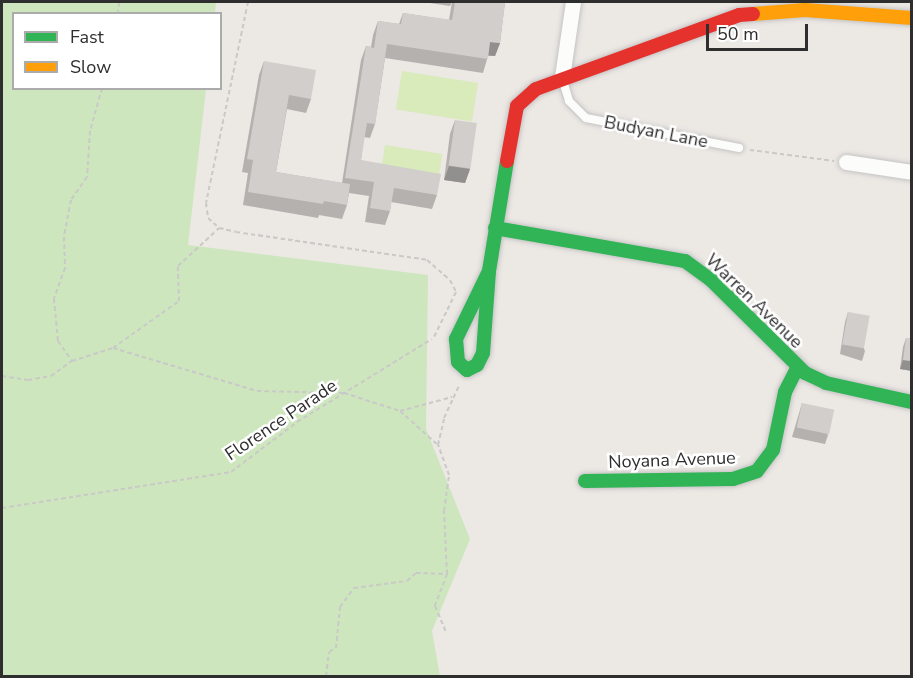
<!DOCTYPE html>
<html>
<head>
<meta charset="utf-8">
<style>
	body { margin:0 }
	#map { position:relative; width:913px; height:678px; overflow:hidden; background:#ece8e4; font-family:"Nunito Sans",sans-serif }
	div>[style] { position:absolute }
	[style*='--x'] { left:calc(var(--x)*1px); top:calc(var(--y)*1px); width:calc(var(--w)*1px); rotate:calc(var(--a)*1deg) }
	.green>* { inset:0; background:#cee6be }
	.pitch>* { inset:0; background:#d9eabb; transform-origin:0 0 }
	.path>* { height:2px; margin-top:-1px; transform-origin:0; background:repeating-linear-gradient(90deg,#c9c9c8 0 4.5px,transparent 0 7.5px) }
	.roads { filter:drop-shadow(0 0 2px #c5c4c5) drop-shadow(0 0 2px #c5c4c5) }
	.lane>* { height:8px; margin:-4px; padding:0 4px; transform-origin:4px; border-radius:4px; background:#fcfcfb }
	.street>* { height:15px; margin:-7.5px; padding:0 7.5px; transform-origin:7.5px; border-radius:7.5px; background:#fcfcfb }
	.fast>* { height:14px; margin:-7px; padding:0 7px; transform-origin:7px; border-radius:7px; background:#30b455 }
	.slow>* { height:14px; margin:-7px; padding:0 7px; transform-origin:7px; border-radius:7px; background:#ff9f0a }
	.jam>* { height:14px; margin:-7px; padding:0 7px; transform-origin:7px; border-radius:7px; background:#e5322d }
	.wall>* { inset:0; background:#b4b1af }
	.shaded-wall>* { inset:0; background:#92908e }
	.building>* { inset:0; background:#d1cecb; transform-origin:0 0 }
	span { translate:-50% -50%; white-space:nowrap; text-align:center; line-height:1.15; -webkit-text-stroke:5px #fff; paint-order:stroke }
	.street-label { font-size:18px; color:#2e2e2e }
	.frame { position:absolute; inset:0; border:3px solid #2e2e2e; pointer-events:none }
	.legend { position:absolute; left:12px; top:12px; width:210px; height:78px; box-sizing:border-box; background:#fff; border:2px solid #ababab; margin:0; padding:8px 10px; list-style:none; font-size:18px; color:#2e2e2e }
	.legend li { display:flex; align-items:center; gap:12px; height:30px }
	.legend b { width:30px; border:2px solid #ababab }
	.scale { position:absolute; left:706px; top:24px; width:102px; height:27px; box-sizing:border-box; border:3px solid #2e2e2e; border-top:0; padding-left:8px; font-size:18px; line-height:21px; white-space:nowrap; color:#2e2e2e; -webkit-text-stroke:4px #fff; paint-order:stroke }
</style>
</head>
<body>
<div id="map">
	<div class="green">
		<div style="clip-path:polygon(2px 2px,216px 2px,215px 13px,14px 14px,14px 88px,206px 89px,188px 245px,428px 275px,426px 429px,470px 539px,432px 631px,440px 676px,2px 676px)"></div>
	</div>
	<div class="pitch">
		<div style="left:402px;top:71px;width:77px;height:39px;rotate:9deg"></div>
		<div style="left:385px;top:145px;width:58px;height:28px;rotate:9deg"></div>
	</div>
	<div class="path">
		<div style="--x:248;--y:2;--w:205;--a:101.8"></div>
		<div style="--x:206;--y:203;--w:15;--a:82"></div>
		<div style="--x:208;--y:218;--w:15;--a:42"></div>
		<div style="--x:219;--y:228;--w:17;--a:13"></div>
		<div style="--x:236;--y:232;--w:193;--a:8.3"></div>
		<div style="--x:427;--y:260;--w:30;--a:41"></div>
		<div style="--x:450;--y:280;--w:13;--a:63"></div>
		<div style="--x:456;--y:292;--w:52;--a:116.1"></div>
		<div style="--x:118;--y:14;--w:12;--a:-85"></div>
		<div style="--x:102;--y:88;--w:45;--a:105.6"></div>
		<div style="--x:90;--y:131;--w:46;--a:93.7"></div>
		<div style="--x:87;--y:177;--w:28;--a:125"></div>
		<div style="--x:71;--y:200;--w:38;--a:101"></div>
		<div style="--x:64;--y:237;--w:31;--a:88"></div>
		<div style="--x:65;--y:268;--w:33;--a:110"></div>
		<div style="--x:54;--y:299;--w:42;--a:84.6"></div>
		<div style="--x:58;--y:341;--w:24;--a:55"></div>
		<div style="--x:72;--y:361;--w:43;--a:-17.6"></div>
		<div style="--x:113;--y:348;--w:150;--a:16.6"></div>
		<div style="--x:257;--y:391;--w:87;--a:1.3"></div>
		<div style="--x:344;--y:393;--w:59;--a:17.8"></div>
		<div style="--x:400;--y:411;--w:52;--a:41.9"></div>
		<div style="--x:750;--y:150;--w:85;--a:7.5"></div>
		<div style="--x:113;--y:348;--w:81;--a:-35.5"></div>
		<div style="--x:179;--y:301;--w:35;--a:-92"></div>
		<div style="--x:178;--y:266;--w:56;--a:-42.8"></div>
		<div style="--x:2;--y:376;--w:26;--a:9"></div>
		<div style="--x:28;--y:380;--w:23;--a:-10"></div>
		<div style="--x:51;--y:376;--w:26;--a:-36"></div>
		<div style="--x:400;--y:411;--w:54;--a:-15.1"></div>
		<div style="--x:2;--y:508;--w:232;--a:-8.9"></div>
		<div style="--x:231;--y:472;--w:83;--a:-37.1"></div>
		<div style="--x:297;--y:422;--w:158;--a:-31.6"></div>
		<div style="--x:447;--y:574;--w:34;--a:111"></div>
		<div style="--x:435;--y:606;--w:30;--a:67"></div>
		<div style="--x:21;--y:676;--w:27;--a:0"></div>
		<div style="--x:326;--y:676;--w:24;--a:-83"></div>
		<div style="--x:329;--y:652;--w:8;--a:-30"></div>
		<div style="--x:336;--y:648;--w:41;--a:-84.4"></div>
		<div style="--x:340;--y:607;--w:24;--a:-54"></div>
		<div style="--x:354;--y:588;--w:53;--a:-7.5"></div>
		<div style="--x:407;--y:581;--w:12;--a:-42"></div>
		<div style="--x:416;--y:573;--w:31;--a:2"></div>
		<div style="--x:447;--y:574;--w:63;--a:-92.7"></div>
		<div style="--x:444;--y:511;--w:36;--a:-82"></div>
		<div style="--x:449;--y:475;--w:32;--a:-110"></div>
		<div style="--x:438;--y:445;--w:28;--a:-77"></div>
		<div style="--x:444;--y:418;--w:35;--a:-65"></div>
	</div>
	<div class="roads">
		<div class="lane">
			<div style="--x:563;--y:81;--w:21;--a:73"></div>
			<div style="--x:569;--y:101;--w:24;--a:45"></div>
			<div style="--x:586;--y:118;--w:156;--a:11.1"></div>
		</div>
		<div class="street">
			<div style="--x:562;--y:77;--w:76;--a:-81.7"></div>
			<div style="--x:846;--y:162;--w:67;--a:8.6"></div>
		</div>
		<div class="fast">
			<div style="--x:495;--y:228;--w:193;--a:9.9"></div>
			<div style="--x:685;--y:261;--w:32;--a:36"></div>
			<div style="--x:711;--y:280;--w:132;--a:44.7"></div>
			<div style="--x:805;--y:373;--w:23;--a:25"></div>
			<div style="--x:826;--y:383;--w:88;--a:12.5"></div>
			<div style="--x:489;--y:271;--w:76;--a:115.9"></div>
			<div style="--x:456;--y:339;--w:23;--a:85"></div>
			<div style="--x:458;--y:362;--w:12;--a:42"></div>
			<div style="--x:467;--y:370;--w:11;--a:-27"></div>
			<div style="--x:477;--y:365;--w:13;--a:-63"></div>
			<div style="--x:483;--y:353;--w:82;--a:-85.8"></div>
			<div style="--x:489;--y:271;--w:111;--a:-80.7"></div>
			<div style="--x:585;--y:481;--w:148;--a:-0.8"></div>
			<div style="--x:733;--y:479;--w:25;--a:-18"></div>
			<div style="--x:757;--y:471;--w:26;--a:-53"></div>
			<div style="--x:773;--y:450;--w:59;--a:-78.3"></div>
			<div style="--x:785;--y:392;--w:27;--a:-63"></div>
		</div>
		<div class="slow">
			<div style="--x:753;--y:14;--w:52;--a:-4.4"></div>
			<div style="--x:805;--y:10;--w:107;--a:4.3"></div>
		</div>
		<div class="jam">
			<div style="--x:507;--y:161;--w:56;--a:-79.7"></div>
			<div style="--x:517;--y:106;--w:25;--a:-42"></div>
			<div style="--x:536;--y:89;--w:216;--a:-20"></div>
			<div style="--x:739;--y:15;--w:14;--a:-4"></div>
		</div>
	</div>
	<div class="wall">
		<div style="clip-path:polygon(423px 2px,452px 2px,450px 6px)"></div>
		<div style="clip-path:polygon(452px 2px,505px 2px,500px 43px,495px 56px,488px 56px,483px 73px,385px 58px,375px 124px,370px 138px,364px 137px,361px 160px,437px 195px,432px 209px,391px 202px,390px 211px,385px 225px,365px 222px,369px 196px,349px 193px,347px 205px,342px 219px,319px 215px,318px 218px,243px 205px,248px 173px,242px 172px,259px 75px,264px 61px,311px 99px,306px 113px,287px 109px,276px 172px,342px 183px,361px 60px,366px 46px,371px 47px,373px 35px,378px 21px,399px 24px,403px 13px,449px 20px)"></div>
		<div style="clip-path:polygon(455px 120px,470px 169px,465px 183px,444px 180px,450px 134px)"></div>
		<div style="clip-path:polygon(848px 312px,865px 351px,862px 361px,840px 354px,845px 322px)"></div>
		<div style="clip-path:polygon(906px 338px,912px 338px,912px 371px,900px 369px,903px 347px)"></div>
		<div style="clip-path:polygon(802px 403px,828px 435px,825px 444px,792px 437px)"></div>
	</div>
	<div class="shaded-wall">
		<div style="clip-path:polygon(490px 42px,500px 43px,495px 56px,485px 55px)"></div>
		<div style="clip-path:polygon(449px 166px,470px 169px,465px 183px,444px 180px)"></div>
		<div style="clip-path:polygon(903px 360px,912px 361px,912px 371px,900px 369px)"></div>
	</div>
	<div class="building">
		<div style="clip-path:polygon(455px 2px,505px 2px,500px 43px,490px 42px,488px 59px,387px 44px,375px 124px,367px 123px,361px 160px,441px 174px,437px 195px,394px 188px,390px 211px,370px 208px,374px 182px,345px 178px,366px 46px,374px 48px,378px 21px,401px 24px,403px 13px,452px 20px)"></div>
		<div style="clip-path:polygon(264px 61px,316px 70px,311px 99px,289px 95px,276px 172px,350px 184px,347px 205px,324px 201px,323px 204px,248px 192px,253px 160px,247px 159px)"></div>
		<div style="left:455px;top:120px;width:22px;height:46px;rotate:8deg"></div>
		<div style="left:848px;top:312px;width:22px;height:33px;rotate:10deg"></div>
		<div style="clip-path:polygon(906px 338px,912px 338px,912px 361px,903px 360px)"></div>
		<div style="left:802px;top:403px;width:33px;height:25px;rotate:12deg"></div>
	</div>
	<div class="street-label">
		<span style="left:656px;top:132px;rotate:11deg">Budyan Lane</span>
		<span style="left:754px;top:301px;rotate:44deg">Warren Avenue</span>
		<span style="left:281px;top:420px;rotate:-34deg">Florence Parade</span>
		<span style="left:672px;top:460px;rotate:-2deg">Noyana Avenue</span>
	</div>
	<div class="frame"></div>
	<ul class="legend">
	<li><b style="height:8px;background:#30b455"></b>Fast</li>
	<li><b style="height:8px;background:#ff9f0a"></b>Slow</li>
	</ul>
	<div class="scale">50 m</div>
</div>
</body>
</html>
